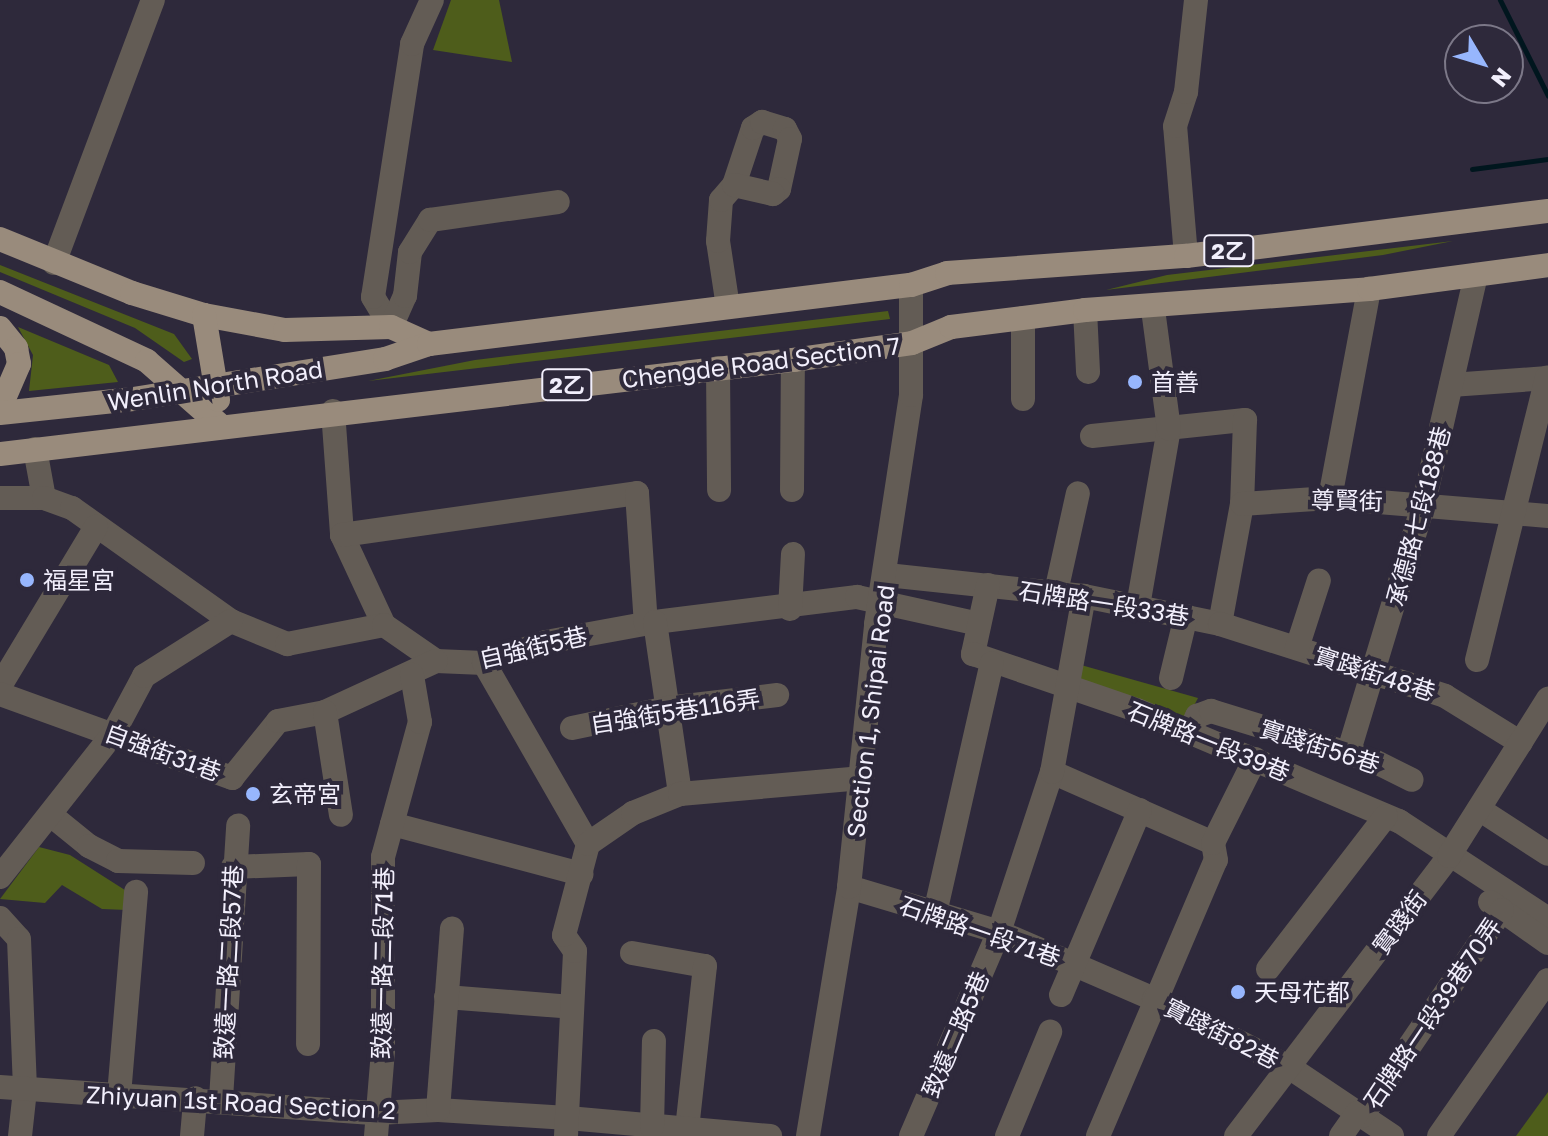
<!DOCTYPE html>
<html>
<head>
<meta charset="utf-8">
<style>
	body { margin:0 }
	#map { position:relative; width:1548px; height:1136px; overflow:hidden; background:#2e293b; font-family:"Golos Text","Noto Sans TC",sans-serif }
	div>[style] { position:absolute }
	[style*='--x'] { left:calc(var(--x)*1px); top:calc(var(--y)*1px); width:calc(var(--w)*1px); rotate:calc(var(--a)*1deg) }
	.green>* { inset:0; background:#4e5d1b }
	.stream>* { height:5px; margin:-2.5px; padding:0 2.5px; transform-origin:2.5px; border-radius:2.5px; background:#00161e }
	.minor>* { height:24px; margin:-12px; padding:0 12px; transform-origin:12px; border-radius:12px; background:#635c55 }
	.major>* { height:24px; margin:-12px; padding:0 12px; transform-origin:12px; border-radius:12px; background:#998b7c }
	.dots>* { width:22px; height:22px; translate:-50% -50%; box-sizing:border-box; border:4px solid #2e293b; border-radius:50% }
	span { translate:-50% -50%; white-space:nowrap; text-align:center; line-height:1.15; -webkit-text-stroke:8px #2e293b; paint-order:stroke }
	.shield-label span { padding:2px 6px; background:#2e293b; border:2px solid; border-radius:6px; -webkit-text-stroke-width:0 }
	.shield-label { font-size:22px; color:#f2effc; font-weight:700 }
	.street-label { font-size:24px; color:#f2effc }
	.poi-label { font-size:24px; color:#f2effc }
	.left { translate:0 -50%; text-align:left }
	.north { position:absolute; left:1444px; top:24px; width:80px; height:80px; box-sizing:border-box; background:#2e293b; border:2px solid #7c7888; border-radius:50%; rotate:128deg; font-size:22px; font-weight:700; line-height:32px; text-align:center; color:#f2effc }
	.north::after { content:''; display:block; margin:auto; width:28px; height:36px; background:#97b6fd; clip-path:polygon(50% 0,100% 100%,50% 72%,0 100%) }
</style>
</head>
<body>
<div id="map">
	<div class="green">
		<div style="clip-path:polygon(451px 0,499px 0,512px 62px,433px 50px)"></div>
		<div style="clip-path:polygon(1453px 241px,1383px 255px,1106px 290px,1167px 275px)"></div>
		<div style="clip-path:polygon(0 265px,174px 334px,192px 359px,184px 362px,135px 328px,0 272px)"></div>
		<div style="clip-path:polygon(888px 311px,890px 319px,368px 381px,475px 360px)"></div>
		<div style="clip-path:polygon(18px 327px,109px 365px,118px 382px,29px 391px,33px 355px)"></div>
		<div style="clip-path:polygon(1081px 665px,1198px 698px,1185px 723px,1078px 682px)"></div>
		<div style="clip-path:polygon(39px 847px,70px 855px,128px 892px,127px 910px,102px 909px,62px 885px,45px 903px,0 899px)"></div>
		<div style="clip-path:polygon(1548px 1092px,1548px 1136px,1516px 1136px)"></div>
	</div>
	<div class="stream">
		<div style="--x:1500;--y:0;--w:107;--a:63.4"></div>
		<div style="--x:1472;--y:169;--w:77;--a:-7.5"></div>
	</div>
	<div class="minor">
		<div style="--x:1186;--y:256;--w:130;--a:-94.8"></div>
		<div style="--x:1175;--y:126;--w:36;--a:-72"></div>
		<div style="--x:1186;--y:92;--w:93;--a:-83.8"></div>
		<div style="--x:54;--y:263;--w:281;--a:-69.4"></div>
		<div style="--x:728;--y:307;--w:67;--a:-98.6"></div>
		<div style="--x:718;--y:241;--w:41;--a:-85.8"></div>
		<div style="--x:721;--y:200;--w:20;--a:-49"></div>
		<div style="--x:734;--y:185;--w:60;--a:-71.6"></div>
		<div style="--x:753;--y:128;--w:11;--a:-34"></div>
		<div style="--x:762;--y:122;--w:24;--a:17"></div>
		<div style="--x:785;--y:129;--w:11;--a:63"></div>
		<div style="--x:790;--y:139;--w:51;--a:102.4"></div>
		<div style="--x:779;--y:189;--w:8;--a:140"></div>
		<div style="--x:773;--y:194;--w:40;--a:-167"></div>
		<div style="--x:1085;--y:310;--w:62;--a:87.2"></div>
		<div style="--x:1023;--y:318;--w:81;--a:90"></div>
		<div style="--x:391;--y:327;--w:35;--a:-121"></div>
		<div style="--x:373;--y:297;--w:256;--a:-81.2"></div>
		<div style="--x:412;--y:44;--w:48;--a:-65.6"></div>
		<div style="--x:391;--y:327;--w:34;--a:-66"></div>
		<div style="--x:405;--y:296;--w:44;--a:-83.5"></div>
		<div style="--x:410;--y:252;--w:38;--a:-58"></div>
		<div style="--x:430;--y:220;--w:129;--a:-8"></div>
		<div style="--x:718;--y:368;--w:122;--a:89.5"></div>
		<div style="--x:1451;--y:385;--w:97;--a:-4.1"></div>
		<div style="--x:333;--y:411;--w:124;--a:85.8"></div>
		<div style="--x:342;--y:535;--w:99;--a:65"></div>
		<div style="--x:1092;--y:436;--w:154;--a:-6"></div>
		<div style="--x:1245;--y:420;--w:84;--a:92"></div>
		<div style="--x:1242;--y:504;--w:122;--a:100.4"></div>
		<div style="--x:35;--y:449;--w:50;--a:79.6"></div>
		<div style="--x:792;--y:490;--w:130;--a:-89.6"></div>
		<div style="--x:0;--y:498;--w:44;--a:0"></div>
		<div style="--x:44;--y:498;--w:30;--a:20"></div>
		<div style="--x:72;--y:508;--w:195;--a:35.4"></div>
		<div style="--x:231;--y:621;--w:61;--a:22.3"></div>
		<div style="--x:287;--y:644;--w:99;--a:-11.1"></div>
		<div style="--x:384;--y:625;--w:63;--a:34.7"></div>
		<div style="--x:436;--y:661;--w:48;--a:2.4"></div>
		<div style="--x:484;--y:663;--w:65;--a:-18.7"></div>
		<div style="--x:546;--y:642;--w:111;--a:-10.4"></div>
		<div style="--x:655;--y:622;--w:204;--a:-7.1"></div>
		<div style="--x:857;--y:597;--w:125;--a:12.5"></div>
		<div style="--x:1330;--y:498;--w:213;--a:-79.4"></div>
		<div style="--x:1242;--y:504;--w:88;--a:-3.9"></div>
		<div style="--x:1330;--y:498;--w:219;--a:4.7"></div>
		<div style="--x:342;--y:535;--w:298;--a:-8.1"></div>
		<div style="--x:637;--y:493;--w:131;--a:86.1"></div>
		<div style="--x:887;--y:575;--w:198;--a:6.1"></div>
		<div style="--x:1084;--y:596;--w:139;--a:11.6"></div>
		<div style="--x:1220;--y:624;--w:236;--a:17.7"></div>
		<div style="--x:1445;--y:696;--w:89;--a:31.7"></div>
		<div style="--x:988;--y:585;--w:71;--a:102.3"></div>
		<div style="--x:973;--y:654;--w:173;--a:18.9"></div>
		<div style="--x:1137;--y:710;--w:285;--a:23"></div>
		<div style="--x:1399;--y:821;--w:178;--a:33.3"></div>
		<div style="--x:1056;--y:592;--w:101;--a:-77.5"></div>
		<div style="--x:1138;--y:606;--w:180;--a:-80.1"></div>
		<div style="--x:1169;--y:429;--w:121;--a:-97.6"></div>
		<div style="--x:790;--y:609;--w:55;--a:-86.9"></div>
		<div style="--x:655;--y:622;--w:174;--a:81.7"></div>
		<div style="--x:1297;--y:648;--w:71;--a:-72.1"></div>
		<div style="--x:1477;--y:660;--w:291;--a:-76.1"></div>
		<div style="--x:484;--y:663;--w:209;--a:60.1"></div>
		<div style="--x:1171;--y:678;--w:64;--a:-76.4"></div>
		<div style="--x:0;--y:686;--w:186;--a:-58.9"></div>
		<div style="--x:0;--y:694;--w:247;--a:19.9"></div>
		<div style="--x:232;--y:778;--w:73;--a:-51.1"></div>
		<div style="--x:278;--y:721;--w:48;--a:-10.8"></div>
		<div style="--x:325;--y:712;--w:122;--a:-24.7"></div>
		<div style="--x:325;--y:712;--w:104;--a:81.2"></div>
		<div style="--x:572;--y:728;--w:98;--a:-11.8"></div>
		<div style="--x:668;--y:708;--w:110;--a:-6.8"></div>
		<div style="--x:1190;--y:731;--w:17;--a:-65"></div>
		<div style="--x:1197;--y:716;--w:15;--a:-20"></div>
		<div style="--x:1211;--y:711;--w:170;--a:17.1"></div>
		<div style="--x:1374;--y:761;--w:42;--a:26.6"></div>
		<div style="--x:1348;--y:754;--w:263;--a:-73.2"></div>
		<div style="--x:1424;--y:502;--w:233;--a:-77.1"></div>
		<div style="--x:1052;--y:772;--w:176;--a:23.8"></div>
		<div style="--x:1479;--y:809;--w:82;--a:33.1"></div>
		<div style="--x:52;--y:816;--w:48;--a:39"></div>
		<div style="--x:89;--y:846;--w:33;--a:27"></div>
		<div style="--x:118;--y:861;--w:75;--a:1.5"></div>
		<div style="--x:392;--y:824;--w:196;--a:14.8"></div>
		<div style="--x:233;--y:867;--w:76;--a:-2.3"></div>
		<div style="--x:309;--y:864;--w:180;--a:90.3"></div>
		<div style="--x:0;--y:877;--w:182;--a:-51.7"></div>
		<div style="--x:113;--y:734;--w:66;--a:-61.9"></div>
		<div style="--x:144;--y:676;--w:103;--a:-32.3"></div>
		<div style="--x:849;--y:887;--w:157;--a:16.7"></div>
		<div style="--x:999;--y:932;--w:169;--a:23.4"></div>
		<div style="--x:1154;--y:999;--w:151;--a:26.7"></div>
		<div style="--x:1289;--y:1067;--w:124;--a:33.8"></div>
		<div style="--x:1490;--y:902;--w:71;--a:35.3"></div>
		<div style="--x:935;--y:913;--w:256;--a:-77.2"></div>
		<div style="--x:0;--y:918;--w:28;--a:48"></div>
		<div style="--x:19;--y:939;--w:151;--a:87.7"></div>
		<div style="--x:25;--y:1090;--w:46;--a:96.2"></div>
		<div style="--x:632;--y:953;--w:74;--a:10.1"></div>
		<div style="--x:705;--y:966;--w:165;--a:96.3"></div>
		<div style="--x:1268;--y:969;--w:193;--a:-52.4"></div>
		<div style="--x:1061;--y:995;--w:201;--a:-66.9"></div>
		<div style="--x:446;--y:997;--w:126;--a:4.5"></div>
		<div style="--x:0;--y:1087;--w:377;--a:4"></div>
		<div style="--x:376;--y:1113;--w:62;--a:-2.8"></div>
		<div style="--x:438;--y:1110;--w:130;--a:3.5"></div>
		<div style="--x:568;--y:1118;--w:203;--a:5.1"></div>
		<div style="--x:119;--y:1095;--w:204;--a:-85.2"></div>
		<div style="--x:221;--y:1099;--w:274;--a:-86.4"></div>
		<div style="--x:438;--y:1110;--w:182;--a:-85.6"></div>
		<div style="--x:1362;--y:1116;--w:249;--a:-55.8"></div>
		<div style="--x:652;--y:1127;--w:86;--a:-88.7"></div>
		<div style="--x:192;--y:1136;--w:38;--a:-85"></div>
		<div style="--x:376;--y:1136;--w:86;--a:-85.3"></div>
		<div style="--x:383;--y:1050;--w:193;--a:-90"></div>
		<div style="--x:383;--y:857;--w:140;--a:-74.7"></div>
		<div style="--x:420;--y:722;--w:48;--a:-99.7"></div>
		<div style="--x:566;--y:1136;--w:185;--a:-87.2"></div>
		<div style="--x:575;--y:951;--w:19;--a:-125"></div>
		<div style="--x:564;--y:935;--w:94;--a:-75.2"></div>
		<div style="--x:588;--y:844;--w:55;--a:-34.6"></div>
		<div style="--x:633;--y:813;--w:51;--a:-22"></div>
		<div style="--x:680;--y:794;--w:183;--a:-5"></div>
		<div style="--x:808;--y:1136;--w:252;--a:-80.6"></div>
		<div style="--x:849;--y:887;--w:264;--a:-84.1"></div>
		<div style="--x:876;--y:624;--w:232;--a:-81.3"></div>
		<div style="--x:911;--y:395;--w:110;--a:-90"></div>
		<div style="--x:911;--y:1136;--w:222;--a:-66.7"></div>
		<div style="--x:999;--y:932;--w:169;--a:-71.7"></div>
		<div style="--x:1052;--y:772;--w:179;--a:-79.7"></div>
		<div style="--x:1007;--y:1136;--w:113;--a:-67.5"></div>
		<div style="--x:1098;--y:1136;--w:300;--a:-66.9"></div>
		<div style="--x:1216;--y:860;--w:17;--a:-100"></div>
		<div style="--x:1213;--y:843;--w:94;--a:-63.4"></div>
		<div style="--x:1236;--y:1136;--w:352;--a:-52.7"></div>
		<div style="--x:1449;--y:856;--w:186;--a:-57.8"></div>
		<div style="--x:1341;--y:1136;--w:28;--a:-55"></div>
		<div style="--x:1439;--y:1136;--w:190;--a:-55.1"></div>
	</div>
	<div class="major">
		<div style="--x:0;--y:239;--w:143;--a:22.2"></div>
		<div style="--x:132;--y:293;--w:75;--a:17"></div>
		<div style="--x:204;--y:315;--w:82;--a:10.5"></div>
		<div style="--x:285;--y:330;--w:106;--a:-1.6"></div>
		<div style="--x:391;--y:327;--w:42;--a:24.1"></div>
		<div style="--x:0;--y:292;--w:162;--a:25.1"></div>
		<div style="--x:147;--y:361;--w:98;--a:41.3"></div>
		<div style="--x:204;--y:315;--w:86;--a:80.6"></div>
		<div style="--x:0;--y:328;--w:26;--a:51"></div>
		<div style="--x:16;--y:348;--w:16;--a:79"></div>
		<div style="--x:19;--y:364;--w:48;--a:113.4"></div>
		<div style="--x:0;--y:413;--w:134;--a:-6"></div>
		<div style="--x:133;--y:399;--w:255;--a:-9"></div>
		<div style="--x:385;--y:359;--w:46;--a:-18.8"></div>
		<div style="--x:429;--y:344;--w:486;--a:-7"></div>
		<div style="--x:911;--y:285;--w:38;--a:-18"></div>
		<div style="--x:947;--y:273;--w:240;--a:-4.1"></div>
		<div style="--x:1186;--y:256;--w:365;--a:-7.1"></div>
		<div style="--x:0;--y:454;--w:799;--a:-6.76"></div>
		<div style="--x:793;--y:360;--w:120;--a:-8.1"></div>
		<div style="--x:912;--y:343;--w:42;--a:-22.3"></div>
		<div style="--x:951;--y:327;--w:135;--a:-7.2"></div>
		<div style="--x:1085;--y:310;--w:285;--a:-4.2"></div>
		<div style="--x:1369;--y:289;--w:181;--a:-7.6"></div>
	</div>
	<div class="dots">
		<div style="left:1135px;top:382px;background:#97b6fd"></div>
		<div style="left:27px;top:580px;background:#97b6fd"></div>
		<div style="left:253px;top:794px;background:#97b6fd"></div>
		<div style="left:1238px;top:992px;background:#97b6fd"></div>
	</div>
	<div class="shield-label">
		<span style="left:1229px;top:251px">2乙</span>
		<span style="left:567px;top:385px">2乙</span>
	</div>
	<div class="street-label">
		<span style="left:761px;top:362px;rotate:-7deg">Chengde Road Section 7</span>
		<span style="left:215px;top:385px;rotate:-9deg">Wenlin North Road</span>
		<span style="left:1347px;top:500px;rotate:1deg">尊賢街</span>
		<span style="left:1418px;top:516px;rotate:-75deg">承德路七段188巷</span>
		<span style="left:1104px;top:603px;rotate:9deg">石牌路一段33巷</span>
		<span style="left:533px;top:647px;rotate:-13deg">自強街5巷</span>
		<span style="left:1375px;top:673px;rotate:18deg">實踐街48巷</span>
		<span style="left:675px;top:711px;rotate:-9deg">自強街5巷116弄</span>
		<span style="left:870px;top:711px;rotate:-83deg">Section 1, Shipai Road</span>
		<span style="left:1209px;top:741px;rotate:22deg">石牌路一段39巷</span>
		<span style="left:1320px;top:746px;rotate:18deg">實踐街56巷</span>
		<span style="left:163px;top:752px;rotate:20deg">自強街31巷</span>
		<span style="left:1399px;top:922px;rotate:-53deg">實踐街</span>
		<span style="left:980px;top:931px;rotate:19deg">石牌路一段71巷</span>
		<span style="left:228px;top:962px;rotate:-87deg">致遠一路二段57巷</span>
		<span style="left:382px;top:963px;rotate:-89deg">致遠一路二段71巷</span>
		<span style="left:1432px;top:1013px;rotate:-56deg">石牌路一段39巷70弄</span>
		<span style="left:1222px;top:1033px;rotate:27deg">實踐街82巷</span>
		<span style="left:955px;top:1034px;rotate:-67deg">致遠二路5巷</span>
		<span style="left:241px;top:1102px;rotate:3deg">Zhiyuan 1st Road Section 2</span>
	</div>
	<div class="poi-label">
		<span class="left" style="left:1151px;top:382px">首善</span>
		<span class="left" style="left:43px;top:580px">福星宮</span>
		<span class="left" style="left:269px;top:794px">玄帝宮</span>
		<span class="left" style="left:1254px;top:992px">天母花都</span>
	</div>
	<div class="north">N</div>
</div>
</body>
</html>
